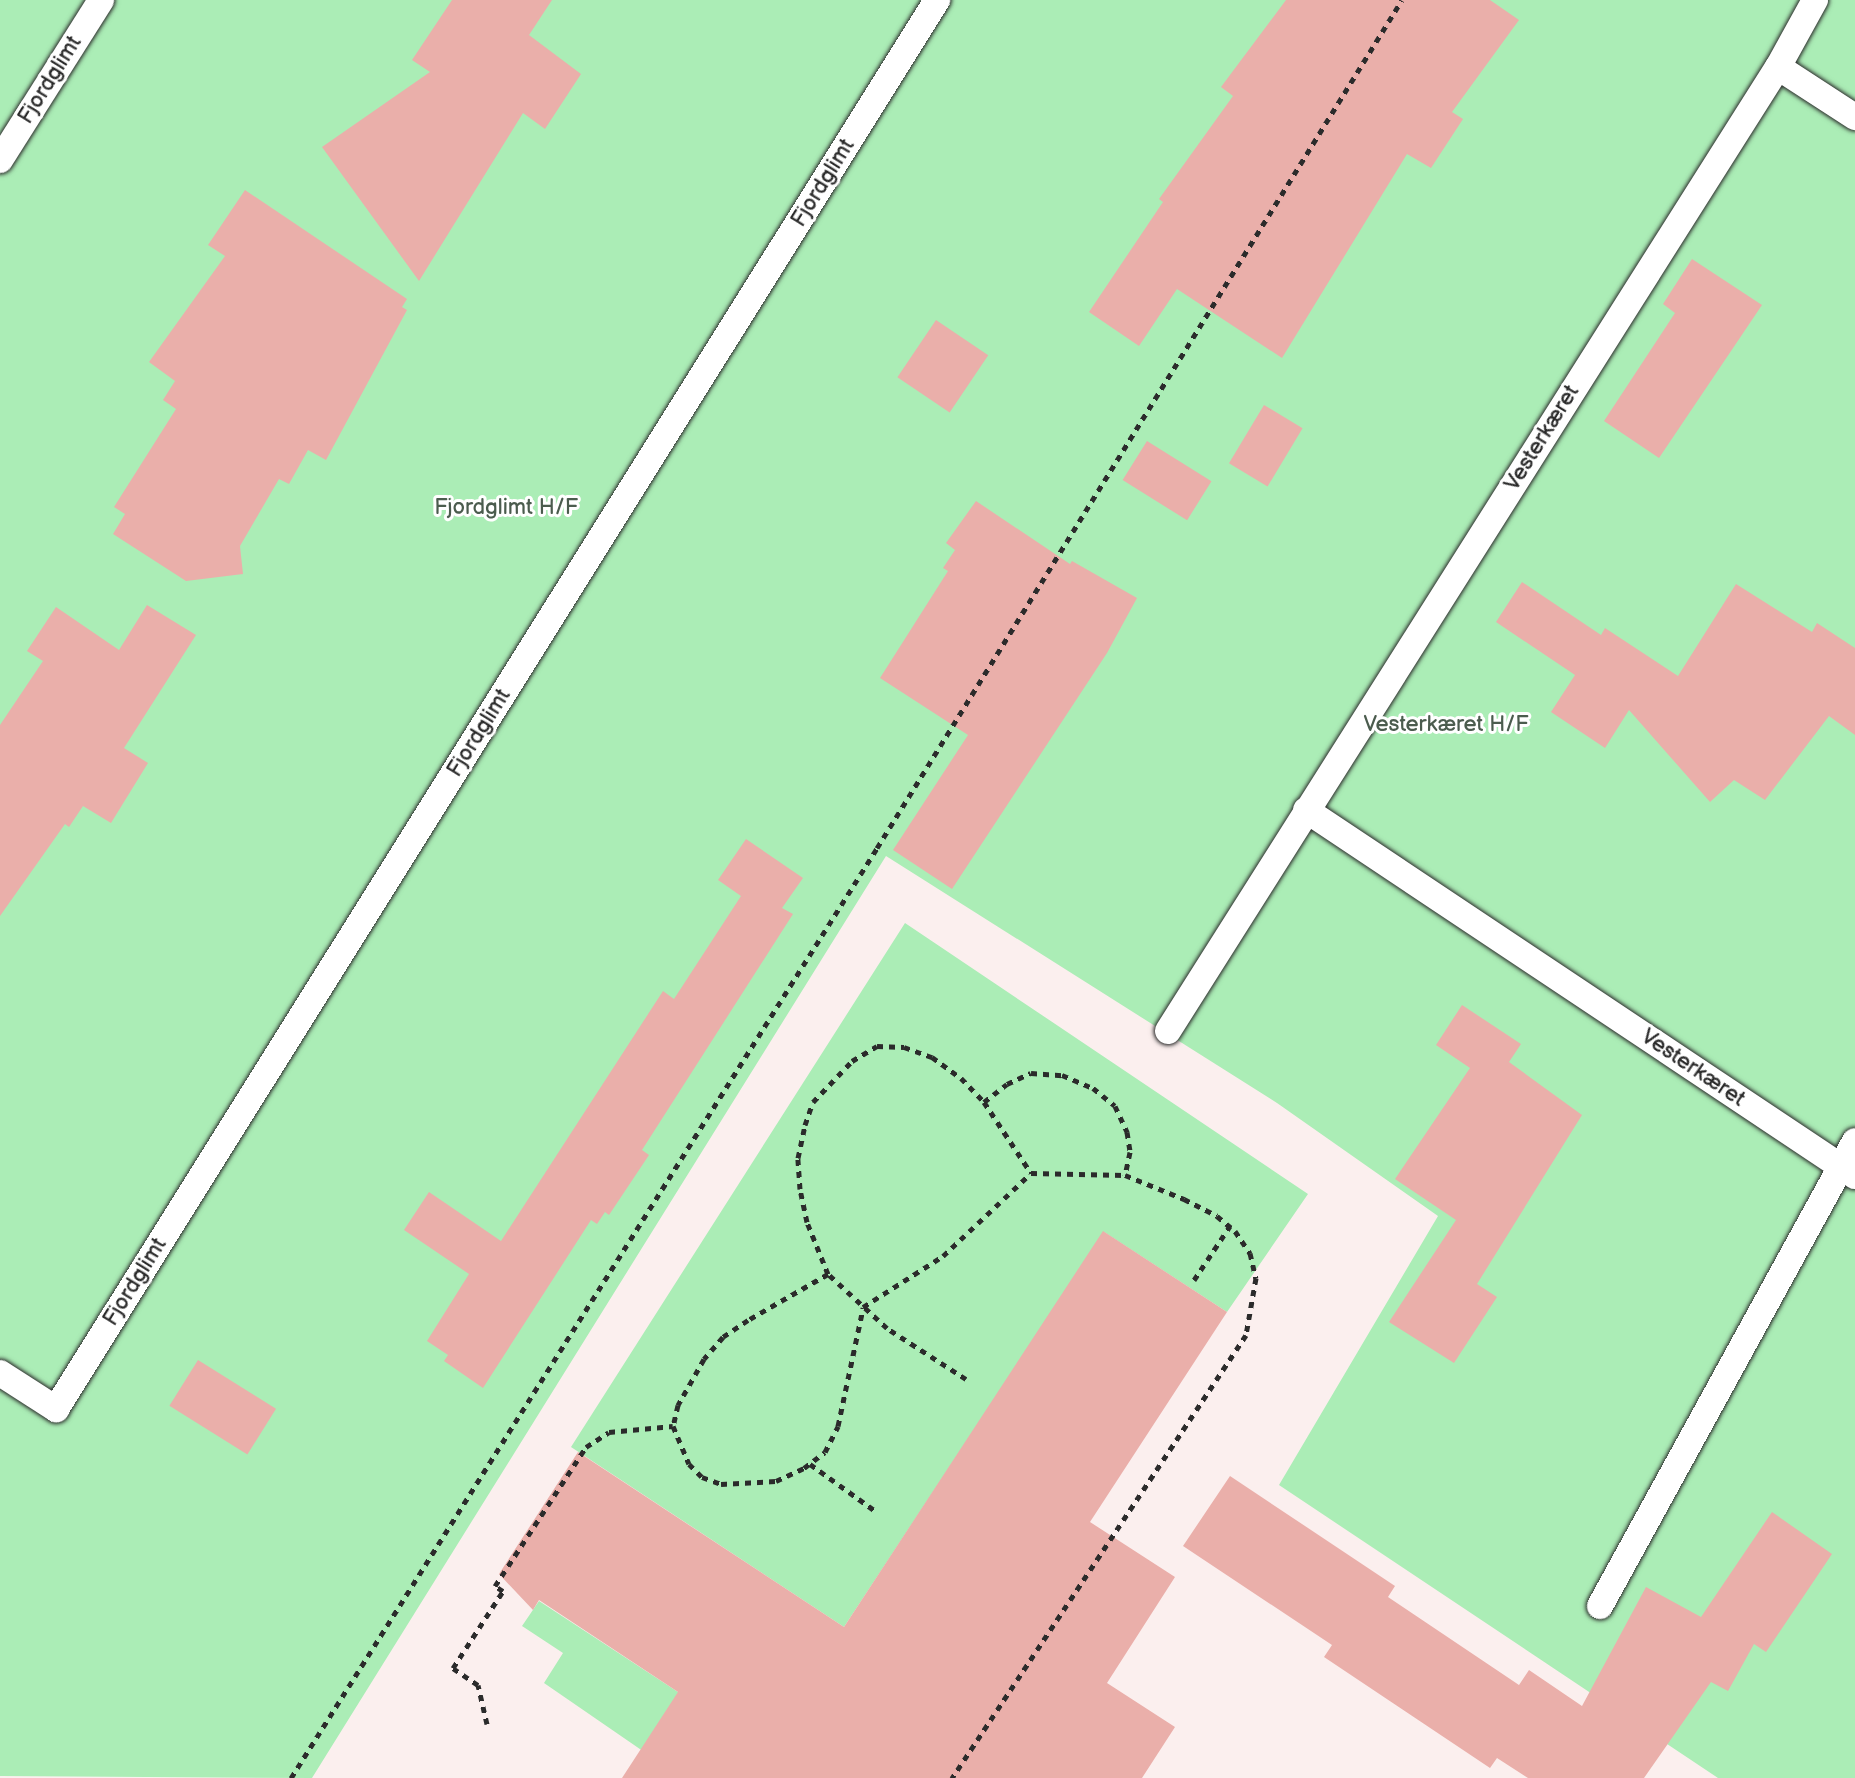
<!DOCTYPE html>
<html>
<head>
<meta charset="utf-8">
<style>
	body { margin:0 }
	#map { position:relative; width:1855px; height:1778px; overflow:hidden; background:#fbefee; font-family:"Balsamiq Sans",sans-serif }
	div>[style] { position:absolute }
	[style*='--x'] { left:calc(var(--x)*1px); top:calc(var(--y)*1px); width:calc(var(--w)*1px); rotate:calc(var(--a)*1deg) }
	.green>* { inset:0; background:#abedb6 }
	.building>* { inset:0; background:#eaafaa; transform-origin:0 0 }
	.path>* { height:5px; margin-top:-2.5px; transform-origin:0; background:repeating-linear-gradient(90deg,#2b2b2b 0 6px,transparent 0 12px) }
	.roads { filter:drop-shadow(0 0 2px #2b2b2b) drop-shadow(0 0 2px #2b2b2b) }
	.lane>* { height:26px; margin:-13px; padding:0 13px; transform-origin:13px; border-radius:13px; background:#fff }
	span { translate:-50% -50%; white-space:nowrap; text-align:center; line-height:1.15; -webkit-text-stroke:6px #fff; paint-order:stroke }
	.street-label { font-size:22px; color:#2b2b2b }
	.park-label { font-size:22px; color:#4b5c4e }
</style>
</head>
<body>
<div id="map">
	<div class="green">
		<div style="clip-path:polygon(0 0,1855px 0,1855px 1778px,1718px 1778px,1279px 1485px,1438px 1216px,1277px 1103px,886px 856px,312px 1778px,0 1776px)"></div>
		<div style="clip-path:polygon(905px 923px,1308px 1194px,1227px 1312px,1104px 1232px,844px 1627px,571px 1447px)"></div>
		<div style="clip-path:polygon(539px 1601px,759px 1745px,682px 1778px,544px 1683px,563px 1653px,522px 1626px)"></div>
	</div>
	<div class="building">
		<div style="clip-path:polygon(452px 0,552px 0,529px 35px,581px 74px,545px 129px,523px 113px,419px 281px,322px 147px,430px 72px,412px 60px)"></div>
		<div style="clip-path:polygon(1286px 0,1490px 0,1519px 20px,1452px 112px,1463px 119px,1431px 168px,1407px 154px,1282px 358px,1177px 289px,1139px 346px,1089px 312px,1163px 202px,1159px 199px,1233px 96px,1221px 87px)"></div>
		<div style="clip-path:polygon(245px 190px,407px 299px,402px 307px,407px 310px,326px 460px,308px 450px,289px 484px,279px 479px,240px 546px,243px 574px,186px 581px,113px 534px,125px 514px,114px 507px,176px 409px,163px 400px,175px 381px,149px 362px,225px 256px,208px 245px)"></div>
		<div style="clip-path:polygon(1692px 259px,1762px 305px,1659px 458px,1604px 421px,1675px 313px,1663px 304px)"></div>
		<div style="left:936px;top:320px;width:63px;height:69px;rotate:34deg"></div>
		<div style="left:1264px;top:405px;width:45px;height:68px;rotate:31deg"></div>
		<div style="left:1147px;top:441px;width:76px;height:46px;rotate:32deg"></div>
		<div style="clip-path:polygon(976px 501px,1070px 564px,1072px 561px,1137px 598px,1107px 653px,952px 889px,893px 850px,968px 735px,880px 678px,948px 571px,943px 568px,955px 550px,946px 543px)"></div>
		<div style="clip-path:polygon(1522px 582px,1601px 635px,1605px 628px,1678px 676px,1736px 584px,1812px 632px,1817px 623px,1855px 648px,1855px 735px,1829px 716px,1765px 800px,1734px 780px,1710px 802px,1629px 710px,1605px 748px,1551px 712px,1575px 675px,1496px 622px)"></div>
		<div style="clip-path:polygon(147px 605px,196px 635px,124px 748px,148px 763px,111px 823px,83px 806px,69px 827px,65px 824px,0 916px,0 725px,43px 661px,27px 651px,56px 607px,119px 650px)"></div>
		<div style="clip-path:polygon(746px 839px,803px 878px,782px 908px,793px 914px,642px 1150px,649px 1155px,609px 1215px,605px 1212px,597px 1224px,591px 1220px,483px 1388px,444px 1361px,448px 1355px,427px 1341px,469px 1274px,404px 1230px,429px 1192px,501px 1241px,663px 991px,674px 999px,741px 896px,718px 880px)"></div>
		<div style="clip-path:polygon(1462px 1005px,1521px 1044px,1509px 1062px,1582px 1115px,1477px 1284px,1497px 1297px,1454px 1363px,1389px 1322px,1456px 1220px,1395px 1179px,1470px 1068px,1436px 1045px)"></div>
		<div style="clip-path:polygon(1103px 1231px,1227px 1312px,1090px 1522px,1175px 1577px,1107px 1683px,1175px 1727px,1142px 1778px,622px 1778px,678px 1692px,539px 1600px,533px 1610px,499px 1574px,578px 1452px,844px 1627px)"></div>
		<div style="left:198px;top:1360px;width:92px;height:54px;rotate:32deg"></div>
		<div style="clip-path:polygon(1230px 1476px,1395px 1586px,1388px 1597px,1519px 1685px,1529px 1670px,1582px 1706px,1646px 1587px,1701px 1617px,1772px 1512px,1832px 1554px,1766px 1652px,1754px 1644px,1728px 1691px,1711px 1682px,1644px 1778px,1528px 1778px,1497px 1758px,1490px 1768px,1324px 1657px,1332px 1645px,1183px 1546px)"></div>
	</div>
	<div class="path">
		<div style="--x:984;--y:1102;--w:29;--a:-38"></div>
		<div style="--x:1007;--y:1084;--w:26;--a:-25"></div>
		<div style="--x:1031;--y:1073;--w:31;--a:4"></div>
		<div style="--x:1062;--y:1075;--w:34;--a:23"></div>
		<div style="--x:1093;--y:1088;--w:28;--a:39"></div>
		<div style="--x:1115;--y:1106;--w:29;--a:65"></div>
		<div style="--x:1127;--y:1132;--w:20;--a:81"></div>
		<div style="--x:1130;--y:1152;--w:24;--a:102"></div>
		<div style="--x:828;--y:1274;--w:92;--a:150.1"></div>
		<div style="--x:748;--y:1320;--w:30;--a:146"></div>
		<div style="--x:723;--y:1337;--w:29;--a:131"></div>
		<div style="--x:704;--y:1359;--w:53;--a:119.5"></div>
		<div style="--x:678;--y:1405;--w:22;--a:103"></div>
		<div style="--x:673;--y:1426;--w:41;--a:67.2"></div>
		<div style="--x:689;--y:1464;--w:18;--a:45"></div>
		<div style="--x:702;--y:1477;--w:20;--a:20"></div>
		<div style="--x:721;--y:1484;--w:55;--a:-3.1"></div>
		<div style="--x:776;--y:1481;--w:31;--a:-25"></div>
		<div style="--x:804;--y:1468;--w:26;--a:-37"></div>
		<div style="--x:825;--y:1452;--w:29;--a:-63"></div>
		<div style="--x:838;--y:1426;--w:121;--a:-78"></div>
		<div style="--x:1194;--y:1280;--w:65;--a:-56.3"></div>
		<div style="--x:863;--y:1307;--w:95;--a:-32.5"></div>
		<div style="--x:943;--y:1256;--w:121;--a:-43.3"></div>
		<div style="--x:1031;--y:1173;--w:94;--a:1.2"></div>
		<div style="--x:1125;--y:1175;--w:64;--a:22.1"></div>
		<div style="--x:1184;--y:1199;--w:37;--a:27"></div>
		<div style="--x:1217;--y:1216;--w:23;--a:40"></div>
		<div style="--x:1235;--y:1231;--w:27;--a:56"></div>
		<div style="--x:1250;--y:1253;--w:26;--a:77"></div>
		<div style="--x:1256;--y:1278;--w:58;--a:100"></div>
		<div style="--x:1246;--y:1335;--w:532;--a:123.57"></div>
		<div style="--x:966;--y:1379;--w:94;--a:-147.2"></div>
		<div style="--x:887;--y:1328;--w:80;--a:-137.5"></div>
		<div style="--x:828;--y:1274;--w:56;--a:-112"></div>
		<div style="--x:807;--y:1222;--w:34;--a:-102"></div>
		<div style="--x:800;--y:1189;--w:31;--a:-94"></div>
		<div style="--x:798;--y:1158;--w:34;--a:-78"></div>
		<div style="--x:805;--y:1125;--w:24;--a:-71"></div>
		<div style="--x:813;--y:1102;--w:57;--a:-46.4"></div>
		<div style="--x:852;--y:1061;--w:29;--a:-31"></div>
		<div style="--x:877;--y:1046;--w:27;--a:2"></div>
		<div style="--x:904;--y:1047;--w:30;--a:20"></div>
		<div style="--x:932;--y:1057;--w:36;--a:36"></div>
		<div style="--x:961;--y:1078;--w:33;--a:46"></div>
		<div style="--x:984;--y:1102;--w:85;--a:56.5"></div>
		<div style="--x:810;--y:1464;--w:79;--a:35.7"></div>
		<div style="--x:487;--y:1724;--w:40;--a:-103"></div>
		<div style="--x:478;--y:1685;--w:30;--a:-146"></div>
		<div style="--x:453;--y:1668;--w:92;--a:-57"></div>
		<div style="--x:503;--y:1591;--w:9;--a:-148"></div>
		<div style="--x:495;--y:1586;--w:166;--a:-56.8"></div>
		<div style="--x:586;--y:1447;--w:27;--a:-33"></div>
		<div style="--x:609;--y:1432;--w:64;--a:-5.4"></div>
		<div style="--x:291;--y:1778;--w:1099;--a:-57.78"></div>
		<div style="--x:877;--y:848;--w:997;--a:-58.24"></div>
	</div>
	<div class="roads">
		<div class="lane">
			<div style="--x:1815;--y:0;--w:77;--a:118.9"></div>
			<div style="--x:1778;--y:67;--w:92;--a:33"></div>
			<div style="--x:0;--y:160;--w:189;--a:-57.7"></div>
			<div style="--x:1306;--y:810;--w:660;--a:33.69"></div>
			<div style="--x:1168;--y:1031;--w:1141;--a:-57.68"></div>
			<div style="--x:0;--y:1373;--w:67;--a:32.7"></div>
			<div style="--x:56;--y:1409;--w:1662;--a:-57.98"></div>
			<div style="--x:1600;--y:1606;--w:530;--a:-61.26"></div>
		</div>
	</div>
	<div class="street-label">
		<span style="left:50px;top:80px;rotate:-58deg">Fjordglimt</span>
		<span style="left:823px;top:183px;rotate:-58deg">Fjordglimt</span>
		<span style="left:1542px;top:438px;rotate:-58deg">Vesterkæret</span>
		<span style="left:479px;top:733px;rotate:-58deg">Fjordglimt</span>
		<span style="left:1693px;top:1068px;rotate:34deg">Vesterkæret</span>
		<span style="left:135px;top:1282px;rotate:-58deg">Fjordglimt</span>
	</div>
	<div class="park-label">
		<span style="left:506px;top:508px">Fjordglimt H/F</span>
		<span style="left:1446px;top:725px">Vesterkæret H/F</span>
	</div>
</div>
</body>
</html>
